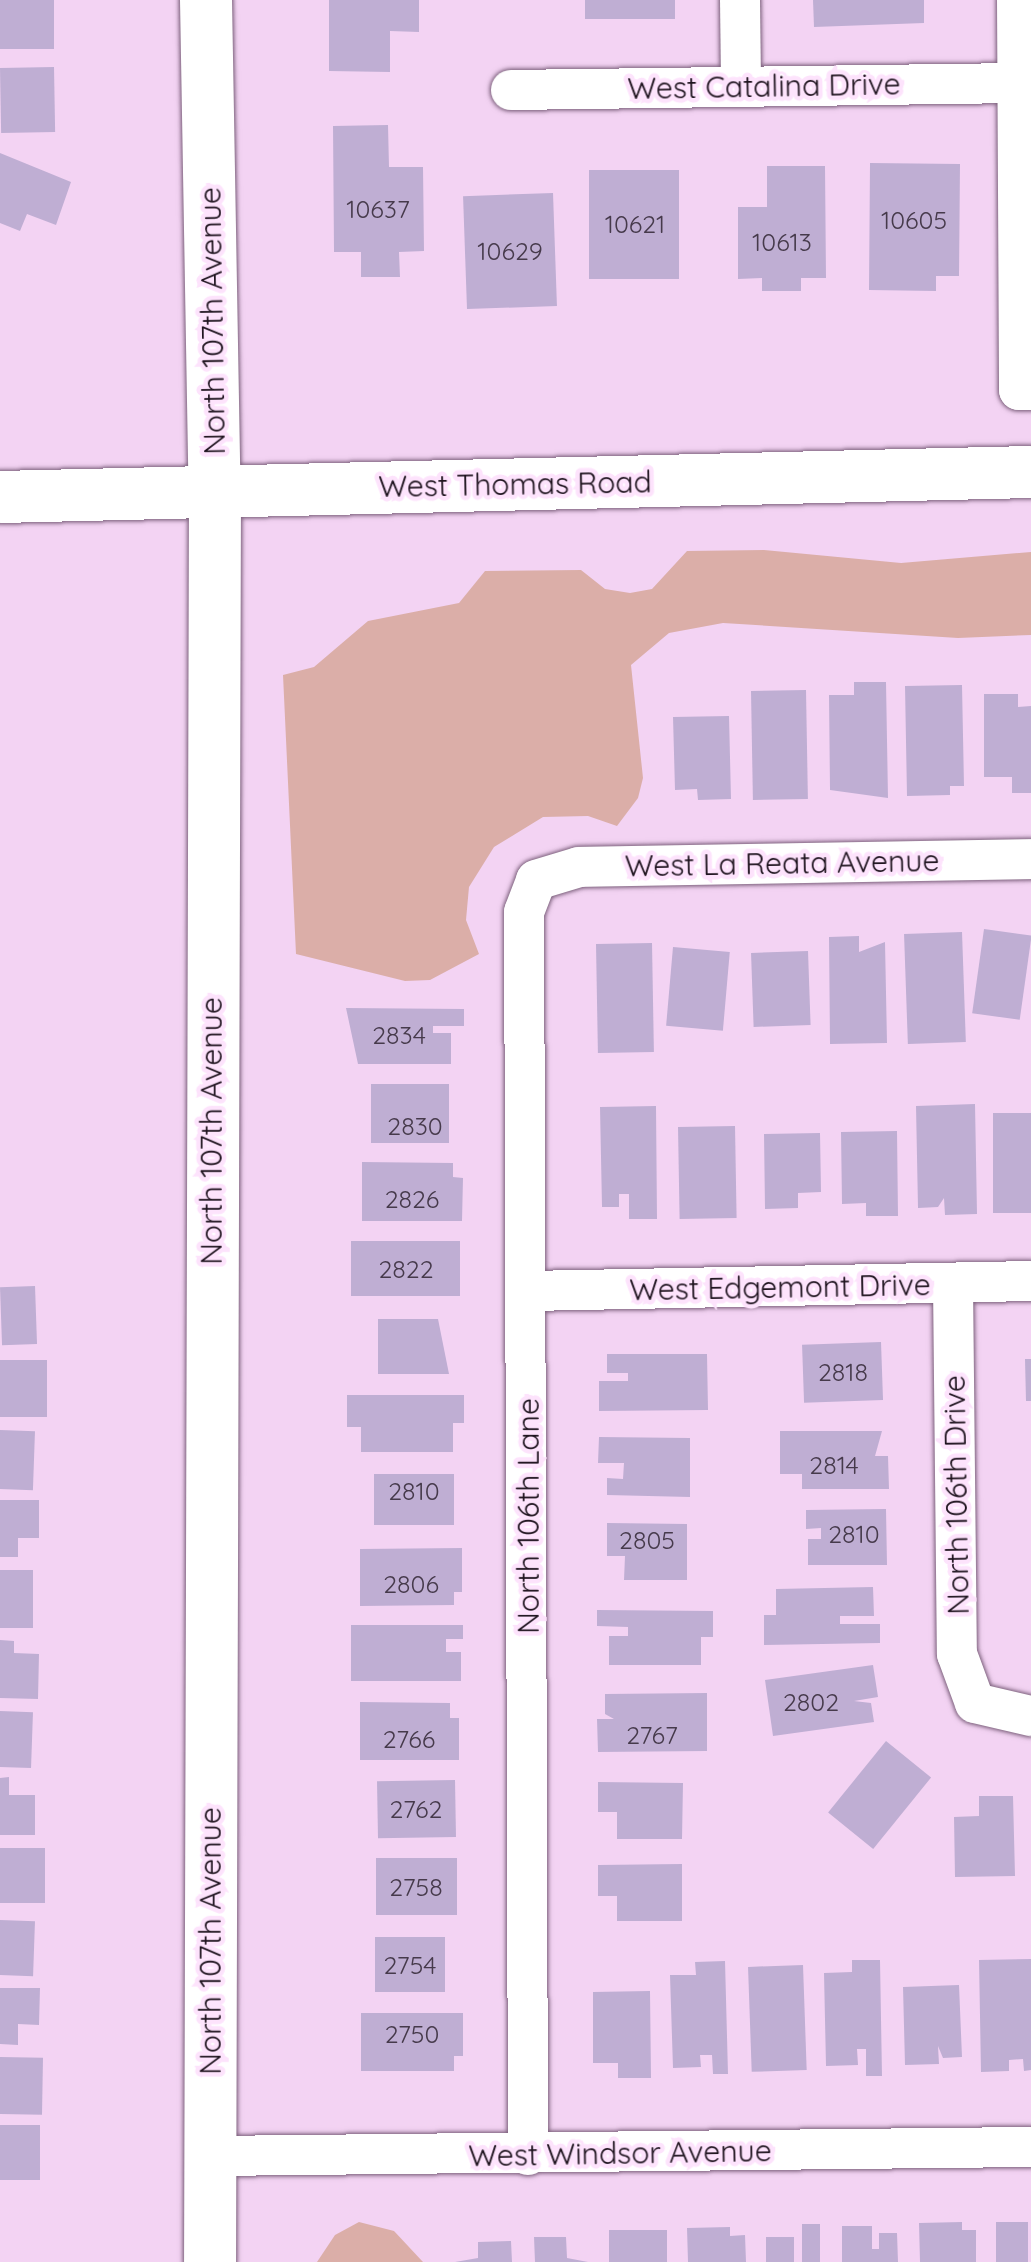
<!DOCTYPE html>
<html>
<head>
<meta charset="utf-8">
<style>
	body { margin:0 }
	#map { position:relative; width:1031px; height:2262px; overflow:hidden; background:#f3d3f3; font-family:Quicksand,sans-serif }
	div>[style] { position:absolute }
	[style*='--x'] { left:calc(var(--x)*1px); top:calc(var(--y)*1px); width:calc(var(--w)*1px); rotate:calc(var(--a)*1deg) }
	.green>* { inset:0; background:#dbaea8 }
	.building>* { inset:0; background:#bfaed3; transform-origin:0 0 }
	.roads { filter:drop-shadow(0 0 2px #7d617d) drop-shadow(0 0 2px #7d617d) }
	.minor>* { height:40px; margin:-20px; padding:0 20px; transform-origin:20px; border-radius:20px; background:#fff }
	.major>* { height:52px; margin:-26px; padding:0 26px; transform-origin:26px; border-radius:26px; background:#fff }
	span { translate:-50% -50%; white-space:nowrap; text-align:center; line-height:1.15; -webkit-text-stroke:9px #fde3fc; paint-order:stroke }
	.number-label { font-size:25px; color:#463a4b }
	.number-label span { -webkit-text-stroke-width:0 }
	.street-label { font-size:30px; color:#1e131e }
</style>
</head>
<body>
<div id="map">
	<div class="green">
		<div style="clip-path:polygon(764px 550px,901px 563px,1031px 552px,1031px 635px,958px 638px,723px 623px,669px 633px,631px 665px,643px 778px,638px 798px,617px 826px,588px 816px,543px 817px,494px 847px,469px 887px,466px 920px,479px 954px,430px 980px,405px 981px,296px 954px,283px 675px,314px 667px,368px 621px,459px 603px,485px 571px,581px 570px,605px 589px,630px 593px,652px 589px,687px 551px)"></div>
		<div style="clip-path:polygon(359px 2222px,394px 2231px,423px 2262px,317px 2262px,335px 2235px)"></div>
	</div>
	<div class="building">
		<div style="left:0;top:0;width:54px;height:49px"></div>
		<div style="clip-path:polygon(329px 0,419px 0,419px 32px,390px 31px,390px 72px,329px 71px)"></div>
		<div style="left:585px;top:0;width:90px;height:19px"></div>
		<div style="clip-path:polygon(813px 0,924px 0,924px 23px,814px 27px)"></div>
		<div style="left:54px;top:67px;width:65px;height:54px;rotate:89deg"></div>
		<div style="clip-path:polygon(388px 125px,389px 167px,423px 167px,424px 251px,399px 252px,400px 277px,361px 277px,361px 252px,334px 252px,333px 126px)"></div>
		<div style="clip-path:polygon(0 153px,71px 182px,56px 225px,27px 214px,20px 231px,0 223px)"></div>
		<div style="clip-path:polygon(870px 163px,960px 164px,959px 276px,936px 276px,936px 291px,869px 290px)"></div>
		<div style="clip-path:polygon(767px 166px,825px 166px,826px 278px,801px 278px,801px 291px,762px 291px,762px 278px,738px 279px,738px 207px,767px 207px)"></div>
		<div style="left:589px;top:170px;width:90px;height:109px"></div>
		<div style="left:553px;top:193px;width:113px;height:90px;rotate:88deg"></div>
		<div style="clip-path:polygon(854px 682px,886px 682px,888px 798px,830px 790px,829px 695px,854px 695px)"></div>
		<div style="clip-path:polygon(962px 685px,964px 786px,950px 786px,950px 795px,907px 796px,905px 686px)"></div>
		<div style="left:806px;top:690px;width:109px;height:55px;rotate:89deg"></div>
		<div style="clip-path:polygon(984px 694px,1018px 694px,1018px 707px,1031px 706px,1031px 793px,1012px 793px,1012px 777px,984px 777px)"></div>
		<div style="clip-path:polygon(729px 716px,731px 799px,698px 800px,697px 789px,675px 790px,673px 717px)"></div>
		<div style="left:984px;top:929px;width:48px;height:85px;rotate:8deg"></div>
		<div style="left:962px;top:932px;width:110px;height:58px;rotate:88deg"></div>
		<div style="clip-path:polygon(859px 936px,859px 952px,885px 942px,887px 1043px,830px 1044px,829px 937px)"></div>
		<div style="left:652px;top:943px;width:109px;height:56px;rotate:89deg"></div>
		<div style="left:673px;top:947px;width:57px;height:79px;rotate:5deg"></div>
		<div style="left:808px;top:951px;width:74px;height:57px;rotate:88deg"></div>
		<div style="clip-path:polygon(346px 1008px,464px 1009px,464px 1026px,433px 1026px,433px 1033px,451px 1033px,451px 1064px,358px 1064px)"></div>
		<div style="left:371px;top:1084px;width:78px;height:59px"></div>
		<div style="clip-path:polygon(975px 1104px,977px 1214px,945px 1215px,944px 1198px,938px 1207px,918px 1208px,916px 1106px)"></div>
		<div style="clip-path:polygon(656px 1106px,657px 1219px,629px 1219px,629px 1194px,619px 1194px,619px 1207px,602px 1207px,600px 1107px)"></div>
		<div style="left:1031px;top:1113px;width:100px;height:38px;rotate:90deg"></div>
		<div style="left:735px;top:1126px;width:92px;height:57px;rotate:89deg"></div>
		<div style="clip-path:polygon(897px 1131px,898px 1216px,866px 1216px,866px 1203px,842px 1204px,841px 1132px)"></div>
		<div style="clip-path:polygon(820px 1133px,821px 1192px,798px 1193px,798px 1208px,765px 1209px,764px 1134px)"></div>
		<div style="clip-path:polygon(362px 1162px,453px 1163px,453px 1177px,463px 1178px,462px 1221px,362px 1221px)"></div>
		<div style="left:351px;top:1241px;width:109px;height:55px"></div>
		<div style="left:35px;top:1286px;width:58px;height:35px;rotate:88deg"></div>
		<div style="clip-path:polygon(378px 1319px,438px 1319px,449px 1374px,378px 1374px)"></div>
		<div style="left:881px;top:1342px;width:58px;height:79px;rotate:88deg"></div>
		<div style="clip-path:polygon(607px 1354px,707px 1354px,708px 1410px,599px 1411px,599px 1381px,628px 1381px,628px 1373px,607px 1373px)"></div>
		<div style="clip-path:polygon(1025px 1359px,1031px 1359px,1031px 1401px,1026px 1401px)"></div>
		<div style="left:0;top:1360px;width:47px;height:57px"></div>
		<div style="clip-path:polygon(347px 1395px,464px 1395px,464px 1423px,453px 1423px,453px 1452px,361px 1452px,361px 1427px,347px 1427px)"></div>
		<div style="left:0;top:1430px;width:35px;height:59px;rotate:2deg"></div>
		<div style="clip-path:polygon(780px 1431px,882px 1431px,875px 1456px,888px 1456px,889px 1489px,802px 1489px,802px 1474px,780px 1474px)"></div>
		<div style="clip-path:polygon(599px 1437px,690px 1438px,690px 1497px,607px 1495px,607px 1478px,623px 1479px,624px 1463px,598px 1463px)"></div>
		<div style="left:374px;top:1474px;width:80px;height:51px"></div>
		<div style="clip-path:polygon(0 1500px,39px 1500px,39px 1538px,18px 1538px,18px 1557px,0 1557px)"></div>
		<div style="clip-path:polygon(886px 1509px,887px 1565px,808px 1565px,808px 1539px,821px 1539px,821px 1528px,806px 1529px,806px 1510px)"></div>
		<div style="clip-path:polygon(607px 1523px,687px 1524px,687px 1580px,624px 1580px,625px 1556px,607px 1556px)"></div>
		<div style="clip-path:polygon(462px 1548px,462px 1592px,454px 1592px,454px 1605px,360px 1606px,360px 1549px)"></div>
		<div style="left:0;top:1570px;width:33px;height:58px"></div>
		<div style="clip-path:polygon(873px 1587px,874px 1616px,840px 1616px,840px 1624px,880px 1624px,880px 1643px,764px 1645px,764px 1615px,776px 1615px,776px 1589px)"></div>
		<div style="clip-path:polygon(597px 1610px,713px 1611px,713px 1637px,701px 1637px,701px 1665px,609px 1665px,609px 1636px,628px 1636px,628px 1627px,597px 1626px)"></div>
		<div style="clip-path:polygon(351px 1625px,463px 1625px,463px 1639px,446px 1639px,446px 1652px,461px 1652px,461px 1681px,351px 1681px)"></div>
		<div style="clip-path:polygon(0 1640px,14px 1641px,14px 1653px,39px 1654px,38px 1699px,0 1698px)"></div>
		<div style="clip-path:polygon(873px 1665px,878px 1697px,854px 1701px,871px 1703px,874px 1722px,773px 1736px,765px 1680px)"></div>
		<div style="clip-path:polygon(707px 1693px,707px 1751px,598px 1752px,597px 1719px,614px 1719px,605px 1714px,605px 1694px)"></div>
		<div style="clip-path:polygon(360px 1702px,450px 1703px,450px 1718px,459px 1718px,459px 1760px,360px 1760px)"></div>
		<div style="left:0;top:1711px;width:33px;height:56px;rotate:2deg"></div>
		<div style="left:886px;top:1741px;width:58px;height:92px;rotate:39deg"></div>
		<div style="clip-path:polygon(9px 1777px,9px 1795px,35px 1795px,35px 1835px,0 1835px,0 1778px)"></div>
		<div style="left:455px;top:1780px;width:57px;height:78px;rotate:89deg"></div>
		<div style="clip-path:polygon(598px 1782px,683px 1783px,682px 1839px,617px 1839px,617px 1812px,598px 1812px)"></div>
		<div style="clip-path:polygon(979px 1796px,1013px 1796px,1015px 1876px,955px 1877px,954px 1817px,979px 1816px)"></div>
		<div style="left:0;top:1848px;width:45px;height:55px"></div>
		<div style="left:376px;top:1858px;width:81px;height:57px"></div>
		<div style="clip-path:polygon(682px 1864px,682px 1921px,617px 1921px,617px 1896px,598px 1896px,598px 1865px)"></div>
		<div style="left:0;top:1920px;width:35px;height:55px;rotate:2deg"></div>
		<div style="left:375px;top:1937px;width:70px;height:55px"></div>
		<div style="clip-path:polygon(1031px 1959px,1031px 2070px,1024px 2071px,1023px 2059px,1009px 2060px,1009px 2071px,981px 2072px,979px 1960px)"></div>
		<div style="clip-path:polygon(852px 1960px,880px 1960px,882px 2076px,866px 2076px,866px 2049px,857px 2049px,858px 2065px,826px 2066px,824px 1973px,852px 1972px)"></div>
		<div style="clip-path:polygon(725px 1961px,728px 2074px,713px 2074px,712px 2055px,700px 2055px,701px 2067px,673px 2068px,670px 1975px,696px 1975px,695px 1962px)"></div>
		<div style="left:803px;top:1965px;width:105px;height:55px;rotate:88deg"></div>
		<div style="clip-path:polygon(959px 1985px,962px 2057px,943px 2058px,938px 2046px,939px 2064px,905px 2065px,903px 1987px)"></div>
		<div style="clip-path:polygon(0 1988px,40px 1988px,39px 2025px,18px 2024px,18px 2045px,0 2044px)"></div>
		<div style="clip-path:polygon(650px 1991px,651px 2078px,618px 2078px,618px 2063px,593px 2063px,593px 1992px)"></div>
		<div style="clip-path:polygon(361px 2013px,463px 2013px,463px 2056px,454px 2056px,454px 2071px,361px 2071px)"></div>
		<div style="left:0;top:2057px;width:43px;height:57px;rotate:1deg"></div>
		<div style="left:0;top:2125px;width:40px;height:55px"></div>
		<div style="clip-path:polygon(962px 2222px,962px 2230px,976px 2230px,976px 2262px,920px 2262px,919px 2223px)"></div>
		<div style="left:996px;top:2222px;width:32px;height:40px"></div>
		<div style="left:802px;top:2224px;width:18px;height:38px"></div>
		<div style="clip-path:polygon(842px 2226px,872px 2226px,872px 2249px,879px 2249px,879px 2233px,897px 2233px,898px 2262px,842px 2262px)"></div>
		<div style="clip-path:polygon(730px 2227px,730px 2236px,745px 2235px,746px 2262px,688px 2262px,687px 2228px)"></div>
		<div style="left:609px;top:2230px;width:58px;height:32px"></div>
		<div style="clip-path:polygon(534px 2237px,566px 2237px,567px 2258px,588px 2262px,535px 2262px)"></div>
		<div style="left:794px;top:2237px;width:25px;height:28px;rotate:90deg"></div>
		<div style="clip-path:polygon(511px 2241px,512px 2262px,455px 2262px,478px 2258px,478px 2242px)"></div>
	</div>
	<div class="roads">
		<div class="minor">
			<div style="--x:740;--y:0;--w:86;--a:89.3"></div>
			<div style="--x:1017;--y:0;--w:390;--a:89.7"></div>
			<div style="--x:1019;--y:390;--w:12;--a:0"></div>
			<div style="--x:511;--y:90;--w:507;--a:-0.79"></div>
			<div style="--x:953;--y:1283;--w:371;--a:89.4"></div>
			<div style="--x:957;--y:1654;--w:52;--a:69.8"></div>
			<div style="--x:975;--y:1703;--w:57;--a:13.1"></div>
			<div style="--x:529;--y:1291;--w:502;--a:-1.14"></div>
			<div style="--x:528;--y:2155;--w:1243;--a:-90.18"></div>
			<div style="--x:524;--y:912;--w:34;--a:-69"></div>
			<div style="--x:536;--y:880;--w:45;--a:-16.8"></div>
			<div style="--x:579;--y:867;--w:452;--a:-1"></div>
			<div style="--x:210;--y:2156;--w:821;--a:-0.63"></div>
		</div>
		<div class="major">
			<div style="--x:206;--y:0;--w:492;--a:89"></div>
			<div style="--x:215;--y:492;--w:1770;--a:90.16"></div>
			<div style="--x:0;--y:497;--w:1031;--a:-1.39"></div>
		</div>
	</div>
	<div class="number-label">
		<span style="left:378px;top:209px">10637</span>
		<span style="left:914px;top:220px">10605</span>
		<span style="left:635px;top:224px">10621</span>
		<span style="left:782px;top:242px">10613</span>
		<span style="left:510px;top:251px">10629</span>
		<span style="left:399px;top:1035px">2834</span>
		<span style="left:415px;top:1126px">2830</span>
		<span style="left:412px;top:1199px">2826</span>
		<span style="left:406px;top:1269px">2822</span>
		<span style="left:843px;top:1372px">2818</span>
		<span style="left:834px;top:1465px">2814</span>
		<span style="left:414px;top:1491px">2810</span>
		<span style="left:854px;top:1534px">2810</span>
		<span style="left:647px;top:1540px">2805</span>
		<span style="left:411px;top:1584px">2806</span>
		<span style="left:811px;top:1702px">2802</span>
		<span style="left:652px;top:1735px">2767</span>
		<span style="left:409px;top:1739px">2766</span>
		<span style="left:416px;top:1809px">2762</span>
		<span style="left:416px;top:1887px">2758</span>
		<span style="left:410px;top:1965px">2754</span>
		<span style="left:412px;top:2034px">2750</span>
	</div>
	<div class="street-label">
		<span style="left:764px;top:86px;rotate:-1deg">West Catalina Drive</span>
		<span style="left:212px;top:321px;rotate:-91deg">North 107th Avenue</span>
		<span style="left:515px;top:484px;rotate:-1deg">West Thomas Road</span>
		<span style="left:782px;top:863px;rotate:-1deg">West La Reata Avenue</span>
		<span style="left:211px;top:1131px;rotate:-90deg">North 107th Avenue</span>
		<span style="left:780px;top:1287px;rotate:-1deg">West Edgemont Drive</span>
		<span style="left:956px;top:1495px;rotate:-91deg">North 106th Drive</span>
		<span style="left:528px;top:1516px;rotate:-90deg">North 106th Lane</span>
		<span style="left:210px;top:1941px;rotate:-90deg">North 107th Avenue</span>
		<span style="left:620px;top:2153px;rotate:-1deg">West Windsor Avenue</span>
	</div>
</div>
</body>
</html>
